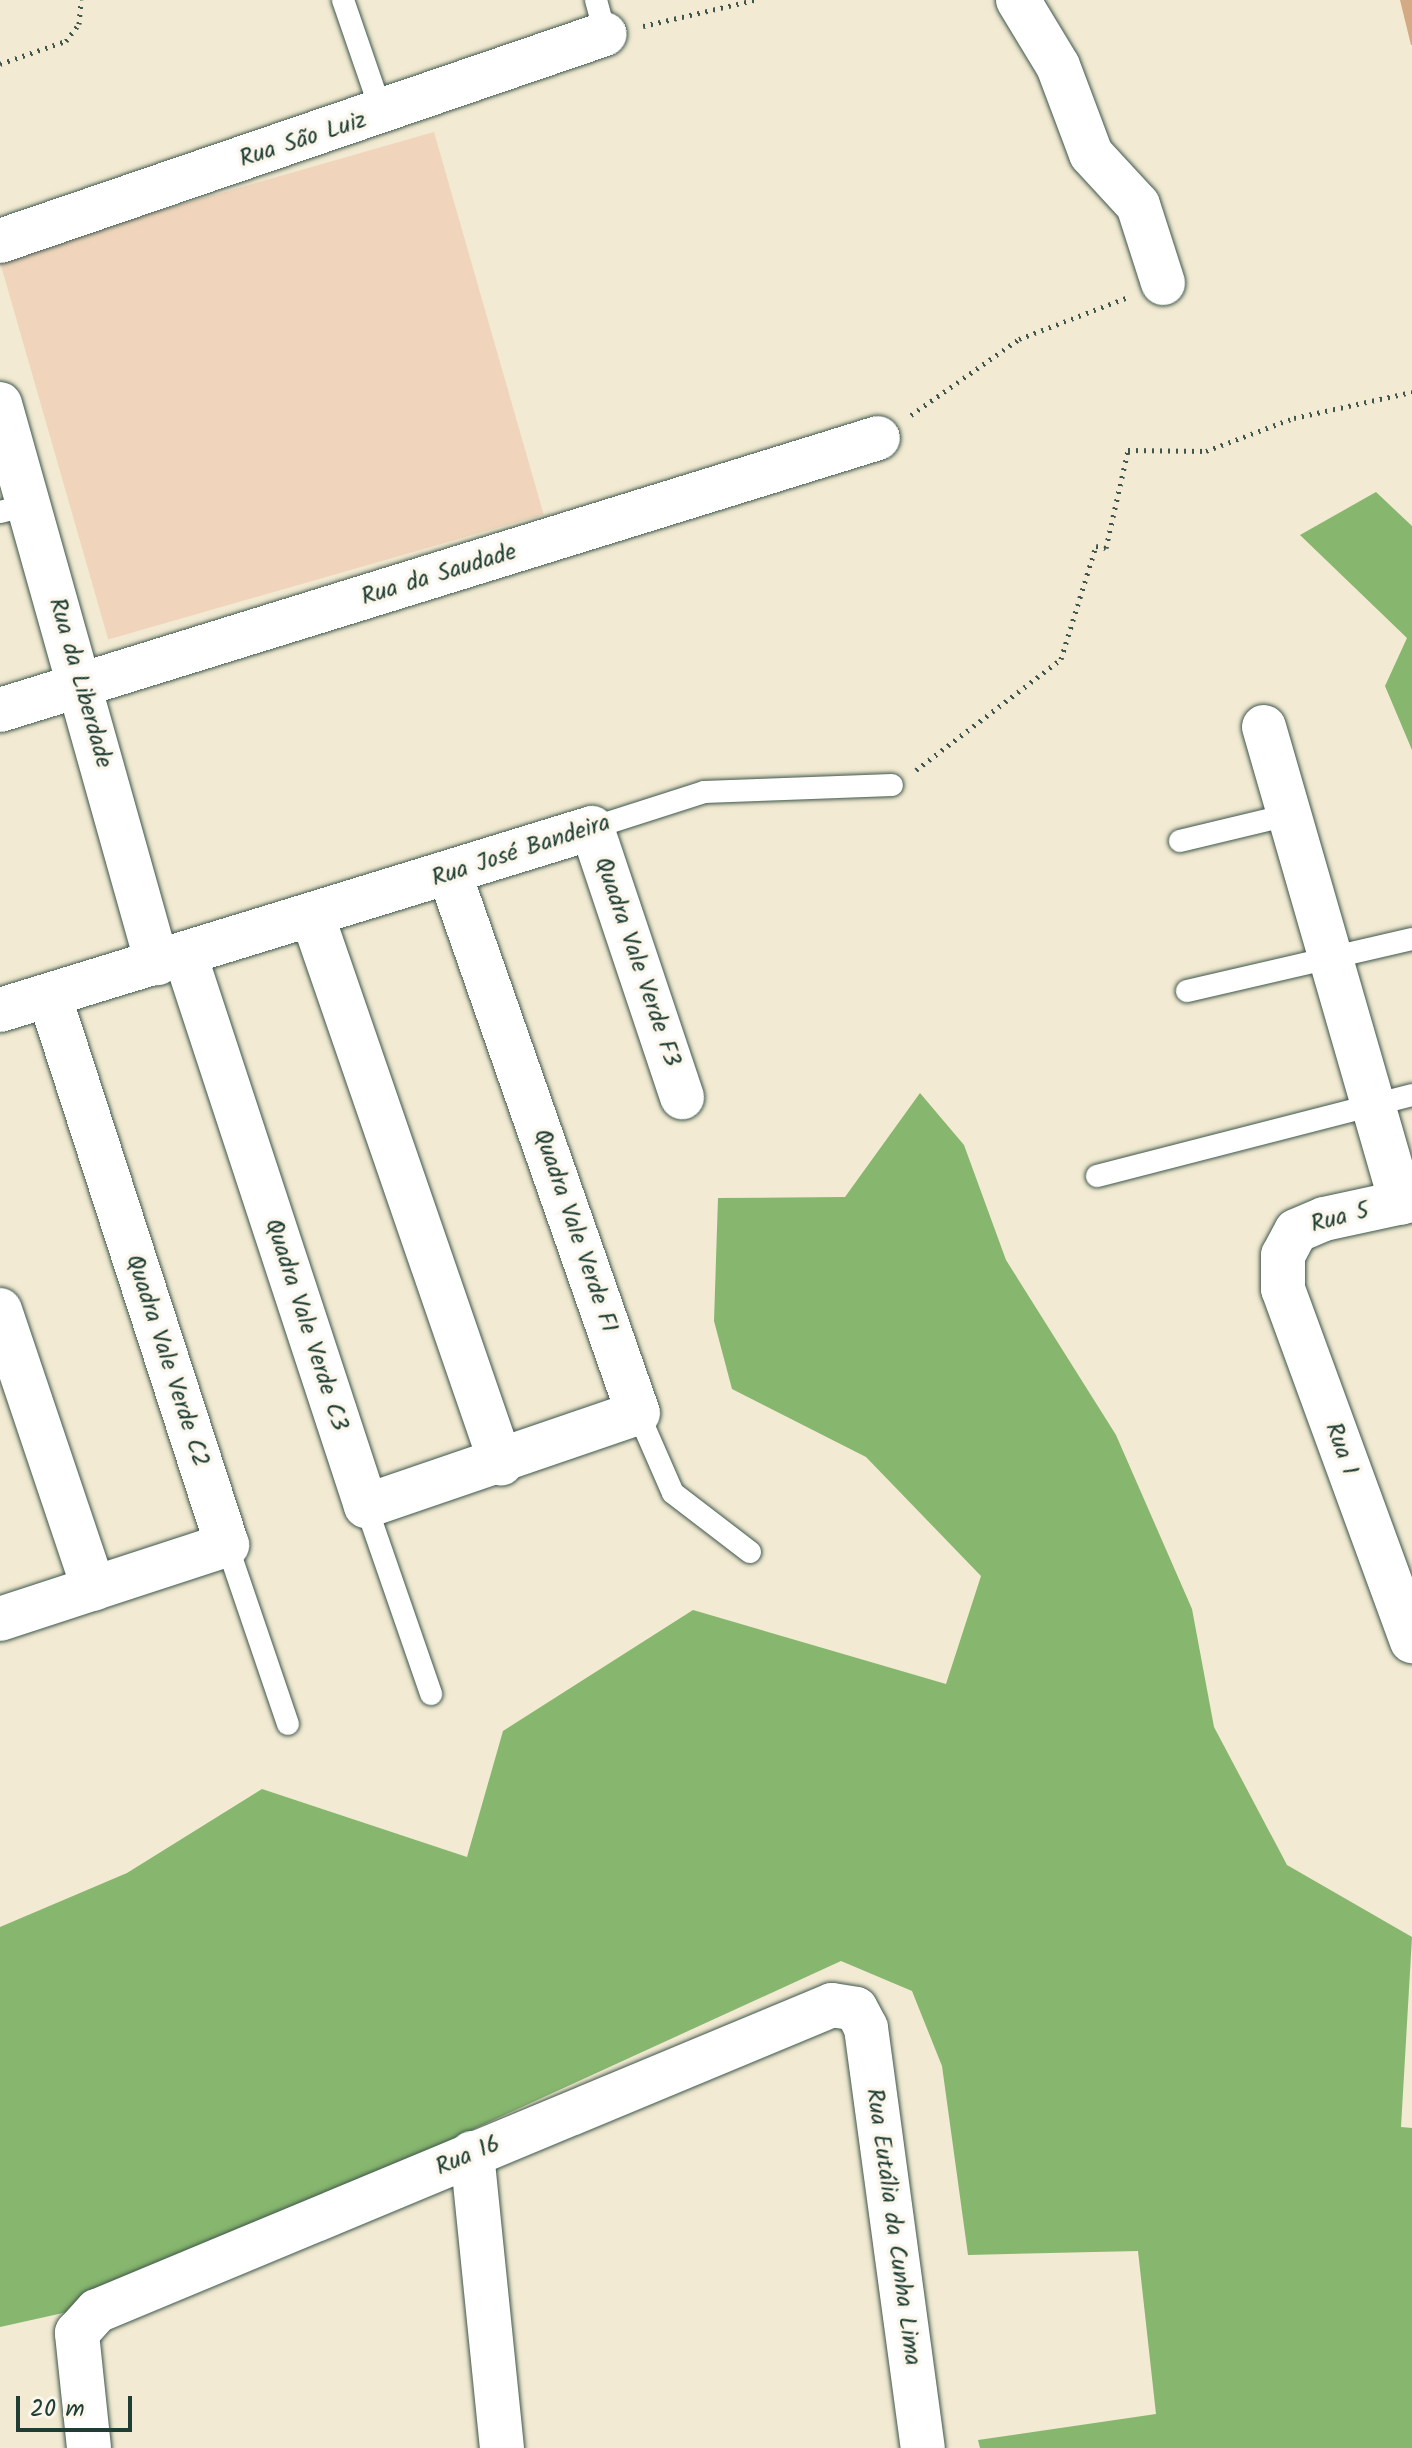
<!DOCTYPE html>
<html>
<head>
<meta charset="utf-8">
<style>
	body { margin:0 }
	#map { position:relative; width:1412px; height:2448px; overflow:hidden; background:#f2ead2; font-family:Kalam,sans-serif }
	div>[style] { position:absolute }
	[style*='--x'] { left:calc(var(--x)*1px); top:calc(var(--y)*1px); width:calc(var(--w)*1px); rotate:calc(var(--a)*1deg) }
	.built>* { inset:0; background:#f0d5bc; transform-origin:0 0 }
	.forest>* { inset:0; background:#87b66e }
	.building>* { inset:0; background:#d4aa84 }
	.path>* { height:5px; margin-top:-2.5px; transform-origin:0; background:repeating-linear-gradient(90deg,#3f574c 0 2px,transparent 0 8px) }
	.roads { filter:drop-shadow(0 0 2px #3f574c) drop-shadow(0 0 2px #3f574c) }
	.service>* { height:22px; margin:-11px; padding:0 11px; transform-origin:11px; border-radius:11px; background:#fff }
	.minor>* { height:44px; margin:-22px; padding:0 22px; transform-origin:22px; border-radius:22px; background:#fff }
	span { translate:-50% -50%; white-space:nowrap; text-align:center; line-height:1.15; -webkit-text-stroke:7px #fbf7ec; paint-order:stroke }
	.street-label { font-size:24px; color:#1f3d34 }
	.scale { position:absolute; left:16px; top:2396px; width:116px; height:36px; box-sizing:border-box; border:4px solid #1f3d34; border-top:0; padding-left:10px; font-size:24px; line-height:28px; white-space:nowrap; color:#1f3d34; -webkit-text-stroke:6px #fbf7ec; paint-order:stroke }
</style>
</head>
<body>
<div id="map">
	<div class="built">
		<div style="left:434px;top:132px;width:398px;height:453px;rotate:74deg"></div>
	</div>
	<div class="forest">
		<div style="clip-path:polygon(1376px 492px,1412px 526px,1412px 750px,1385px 686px,1407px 638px,1300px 535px)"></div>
		<div style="clip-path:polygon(920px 1093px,964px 1145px,1006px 1260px,1116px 1435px,1192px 1609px,1214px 1727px,1287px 1865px,1412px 1937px,1401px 2127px,1412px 2128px,1412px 2448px,980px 2448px,978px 2440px,1156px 2414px,1138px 2251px,968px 2255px,942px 2066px,912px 1991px,841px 1961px,81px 2309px,0 2327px,0 1927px,127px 1873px,262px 1789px,467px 1857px,503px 1731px,693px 1610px,946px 1684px,981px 1576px,866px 1457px,732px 1389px,714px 1321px,718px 1198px,845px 1197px)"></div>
	</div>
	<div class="building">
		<div style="clip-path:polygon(1400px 0,1412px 0,1412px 45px,1411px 45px)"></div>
	</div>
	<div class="path">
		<div style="--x:643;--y:26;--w:115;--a:-13.1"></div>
		<div style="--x:0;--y:64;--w:70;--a:-19.2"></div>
		<div style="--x:66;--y:41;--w:21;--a:-53"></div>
		<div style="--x:79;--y:24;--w:24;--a:-85"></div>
		<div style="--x:911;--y:415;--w:132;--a:-35.1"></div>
		<div style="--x:1019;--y:339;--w:115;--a:-21"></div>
		<div style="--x:916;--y:770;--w:183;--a:-37.4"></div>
		<div style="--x:1061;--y:659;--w:118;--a:-72.8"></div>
		<div style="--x:1096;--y:546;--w:10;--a:11"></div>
		<div style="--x:1106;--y:548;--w:100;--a:-77.3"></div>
		<div style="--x:1128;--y:450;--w:78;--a:0.7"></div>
		<div style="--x:1206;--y:451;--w:94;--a:-20.6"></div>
		<div style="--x:1294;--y:418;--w:121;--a:-12.4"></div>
	</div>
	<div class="roads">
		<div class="service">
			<div style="--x:343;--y:0;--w:120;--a:71"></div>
			<div style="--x:596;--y:0;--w:35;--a:75"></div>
			<div style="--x:0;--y:512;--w:29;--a:-14"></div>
			<div style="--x:592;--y:828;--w:118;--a:-17.8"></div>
			<div style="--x:704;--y:792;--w:188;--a:-2.1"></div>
			<div style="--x:1180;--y:841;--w:111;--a:-13.5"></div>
			<div style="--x:1187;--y:991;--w:231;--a:-13"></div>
			<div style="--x:1097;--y:1176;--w:325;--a:-14.4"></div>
			<div style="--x:638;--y:1413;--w:87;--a:66.4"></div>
			<div style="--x:673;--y:1493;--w:97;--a:37.5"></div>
			<div style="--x:366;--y:1506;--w:199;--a:70.9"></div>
			<div style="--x:227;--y:1545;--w:189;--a:71.2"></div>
		</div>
		<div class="minor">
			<div style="--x:1018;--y:0;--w:77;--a:58.8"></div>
			<div style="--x:1058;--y:66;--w:94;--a:69.4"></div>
			<div style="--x:1091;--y:154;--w:69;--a:47.3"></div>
			<div style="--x:1138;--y:205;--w:82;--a:72.2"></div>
			<div style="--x:0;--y:241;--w:639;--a:-18.89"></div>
			<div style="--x:0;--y:404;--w:581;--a:74.31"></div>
			<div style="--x:0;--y:710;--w:919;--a:-17.21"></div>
			<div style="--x:1264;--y:727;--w:495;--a:73.9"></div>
			<div style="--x:313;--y:918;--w:577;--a:70.97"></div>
			<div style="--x:185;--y:955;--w:580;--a:71.81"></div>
			<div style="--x:366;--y:1506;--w:287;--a:-18.9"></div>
			<div style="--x:638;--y:1413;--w:570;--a:-109.26"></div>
			<div style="--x:0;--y:1010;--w:619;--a:-17.09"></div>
			<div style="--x:592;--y:828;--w:284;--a:71.5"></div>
			<div style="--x:1412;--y:1200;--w:90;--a:167.8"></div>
			<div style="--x:1324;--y:1219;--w:30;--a:157"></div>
			<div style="--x:1296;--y:1231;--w:27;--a:118"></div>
			<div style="--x:1283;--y:1255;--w:34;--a:90"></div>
			<div style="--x:1283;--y:1289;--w:375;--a:69.9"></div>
			<div style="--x:0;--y:1310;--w:294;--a:71.4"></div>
			<div style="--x:0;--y:1619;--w:239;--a:-18.1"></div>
			<div style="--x:227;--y:1545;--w:578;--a:-107.93"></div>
			<div style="--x:472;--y:2153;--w:297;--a:84.2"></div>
			<div style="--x:89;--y:2448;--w:116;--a:-96"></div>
			<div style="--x:77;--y:2333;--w:30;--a:-48"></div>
			<div style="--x:97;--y:2311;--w:796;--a:-22.6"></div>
			<div style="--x:832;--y:2005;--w:24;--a:9"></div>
			<div style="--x:856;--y:2009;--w:21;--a:62"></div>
			<div style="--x:866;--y:2028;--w:424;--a:82.3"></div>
		</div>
	</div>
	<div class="street-label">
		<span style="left:303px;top:140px;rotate:-18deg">Rua São Luiz</span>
		<span style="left:439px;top:575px;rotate:-17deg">Rua da Saudade</span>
		<span style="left:80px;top:683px;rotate:74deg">Rua da Liberdade</span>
		<span style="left:521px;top:851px;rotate:-18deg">Rua José Bandeira</span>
		<span style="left:637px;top:962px;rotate:71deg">Quadra Vale Verde F3</span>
		<span style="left:1340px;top:1218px;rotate:-15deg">Rua 5</span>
		<span style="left:575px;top:1231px;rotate:71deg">Quadra Vale Verde F1</span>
		<span style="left:306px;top:1325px;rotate:72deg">Quadra Vale Verde C3</span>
		<span style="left:167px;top:1361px;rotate:72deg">Quadra Vale Verde C2</span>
		<span style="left:1341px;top:1449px;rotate:70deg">Rua 1</span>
		<span style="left:468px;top:2156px;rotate:-23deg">Rua 16</span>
		<span style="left:893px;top:2227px;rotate:82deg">Rua Eutália da Cunha Lima</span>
	</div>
	<div class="scale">20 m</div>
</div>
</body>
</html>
